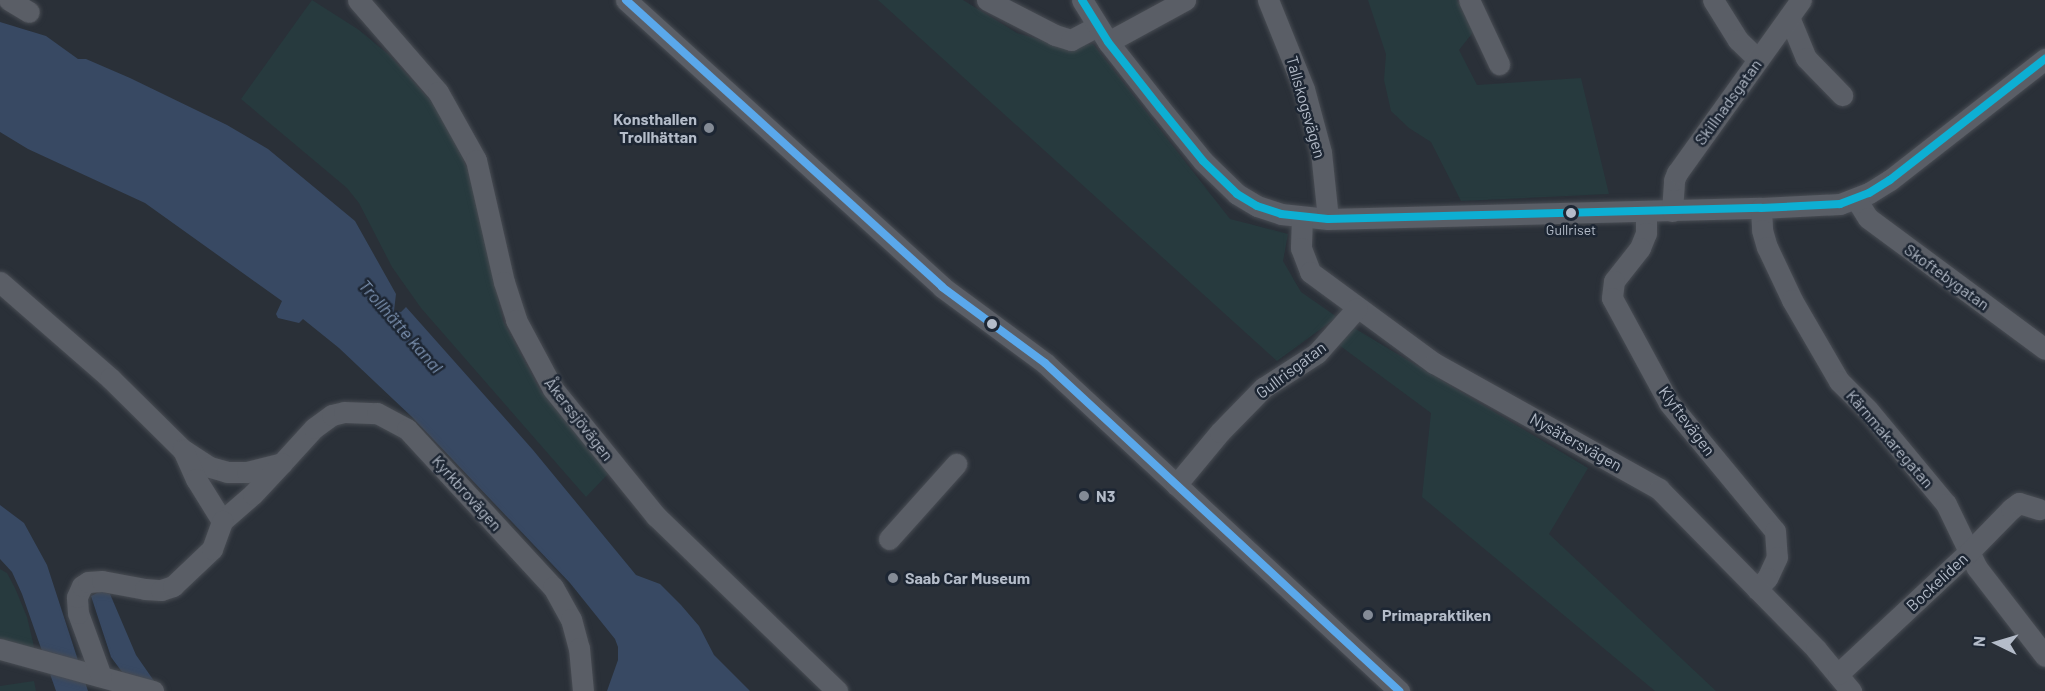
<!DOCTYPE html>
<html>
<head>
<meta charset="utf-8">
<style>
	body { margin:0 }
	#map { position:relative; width:2045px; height:691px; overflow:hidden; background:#2a3038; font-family:Barlow,sans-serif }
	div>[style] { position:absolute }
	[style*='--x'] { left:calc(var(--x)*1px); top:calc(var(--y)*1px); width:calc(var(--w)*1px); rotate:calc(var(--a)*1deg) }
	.green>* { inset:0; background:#273a3e }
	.water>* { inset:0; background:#384963 }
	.roads { filter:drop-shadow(0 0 2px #484c53) drop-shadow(0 0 2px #484c53) }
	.minor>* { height:21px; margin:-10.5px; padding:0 10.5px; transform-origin:10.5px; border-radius:10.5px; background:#5a5e66 }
	.bus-1>* { height:8px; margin:-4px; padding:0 4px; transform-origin:4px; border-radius:4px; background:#5aa8eb }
	.bus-2>* { height:8px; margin:-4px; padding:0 4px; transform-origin:4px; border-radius:4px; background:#0dafd3 }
	.dots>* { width:16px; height:16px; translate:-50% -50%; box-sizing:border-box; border:3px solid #1d2633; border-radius:50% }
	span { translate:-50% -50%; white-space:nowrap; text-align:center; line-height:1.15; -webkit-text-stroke:5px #1d2633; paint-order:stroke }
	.bus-label { font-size:14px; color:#b4bcc9 }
	.street-label { font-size:16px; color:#b4bcc9 }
	.poi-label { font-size:16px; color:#b4bcc9; font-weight:700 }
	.right { translate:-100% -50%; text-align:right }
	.left { translate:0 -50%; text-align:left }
	.water-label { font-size:18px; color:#7c92b1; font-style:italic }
	.north { position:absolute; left:1967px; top:613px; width:60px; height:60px; -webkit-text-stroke:4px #1d2633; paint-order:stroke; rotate:275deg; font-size:16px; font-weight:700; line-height:24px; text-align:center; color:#b4bcc9 }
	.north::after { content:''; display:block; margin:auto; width:21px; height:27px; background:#b4bcc9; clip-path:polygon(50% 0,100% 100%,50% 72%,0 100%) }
</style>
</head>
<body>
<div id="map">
	<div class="green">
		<div style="clip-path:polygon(312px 0,359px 30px,389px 55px,441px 112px,472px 179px,503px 321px,540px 390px,609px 473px,586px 497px,421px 308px,392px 267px,359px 203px,347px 188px,241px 99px)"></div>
		<div style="clip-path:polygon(878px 0,963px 0,1017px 33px,1066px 47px,1093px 44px,1230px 219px,1288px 234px,1283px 261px,1301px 292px,1337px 317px,1277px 361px)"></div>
		<div style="clip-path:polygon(1368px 0,1457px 0,1474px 31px,1459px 50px,1477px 85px,1581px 78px,1609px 194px,1461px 201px,1431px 142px,1409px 128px,1391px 111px,1384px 80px,1386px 54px)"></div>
		<div style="clip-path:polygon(1354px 328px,1588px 468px,1549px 534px,1716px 691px,1655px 691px,1422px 497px,1431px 413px,1339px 345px)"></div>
		<div style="clip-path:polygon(0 569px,7px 573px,15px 588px,27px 617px,35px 651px,0 639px)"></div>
		<div style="clip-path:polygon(34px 681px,36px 691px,0 691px,0 686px)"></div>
	</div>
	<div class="water">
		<div style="clip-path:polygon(0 22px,46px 36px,78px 59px,86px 59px,130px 78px,227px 125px,268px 149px,355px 221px,396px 294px,394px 311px,401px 312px,406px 307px,533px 450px,636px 575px,660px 584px,681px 605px,699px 626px,714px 655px,750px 691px,607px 691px,618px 660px,618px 647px,615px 639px,570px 583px,412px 417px,339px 348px,303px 319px,299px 323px,278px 318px,276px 314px,282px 301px,145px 203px,28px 149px,0 132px)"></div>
		<div style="clip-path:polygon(0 505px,24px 523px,47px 565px,88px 691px,56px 691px,22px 594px,12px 572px,0 559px)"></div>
		<div style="clip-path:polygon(101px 591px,110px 594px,136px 655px,161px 691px,136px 691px,111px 657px,91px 596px)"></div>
	</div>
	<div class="roads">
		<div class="minor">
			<div style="--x:9;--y:0;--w:23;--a:31"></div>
			<div style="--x:358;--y:0;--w:122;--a:49"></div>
			<div style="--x:438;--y:92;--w:78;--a:60.8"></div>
			<div style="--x:476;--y:160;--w:125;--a:77.1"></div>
			<div style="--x:504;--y:282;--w:40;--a:72"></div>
			<div style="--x:516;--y:320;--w:78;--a:61.8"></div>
			<div style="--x:553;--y:389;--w:164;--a:51"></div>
			<div style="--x:656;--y:516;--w:252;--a:44"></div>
			<div style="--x:626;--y:0;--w:427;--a:42.2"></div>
			<div style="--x:942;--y:287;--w:128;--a:36.4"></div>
			<div style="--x:1045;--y:363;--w:483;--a:42.8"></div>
			<div style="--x:987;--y:0;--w:76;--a:27.2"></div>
			<div style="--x:1055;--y:35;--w:17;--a:17"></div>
			<div style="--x:1071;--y:40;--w:30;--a:-28"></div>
			<div style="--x:1082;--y:0;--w:49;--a:58.2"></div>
			<div style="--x:1108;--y:42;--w:84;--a:51.8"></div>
			<div style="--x:1160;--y:108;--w:68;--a:50.9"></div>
			<div style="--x:1203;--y:161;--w:47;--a:44.1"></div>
			<div style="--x:1237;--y:194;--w:23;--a:31"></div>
			<div style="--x:1257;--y:206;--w:25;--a:18"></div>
			<div style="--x:1281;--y:214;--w:47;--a:6.1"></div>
			<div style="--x:1328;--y:219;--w:433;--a:-1.5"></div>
			<div style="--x:1761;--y:208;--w:79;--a:-2.9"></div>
			<div style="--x:1840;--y:204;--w:31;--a:-21"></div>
			<div style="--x:1869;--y:193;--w:25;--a:-32"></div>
			<div style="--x:1890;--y:180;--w:197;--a:-38"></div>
			<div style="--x:1268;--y:0;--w:96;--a:68"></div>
			<div style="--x:1304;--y:89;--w:65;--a:74.9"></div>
			<div style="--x:1321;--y:152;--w:67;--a:84"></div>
			<div style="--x:1469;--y:0;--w:71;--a:64.9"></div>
			<div style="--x:1713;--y:0;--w:47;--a:58"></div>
			<div style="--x:1738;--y:40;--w:28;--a:44"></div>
			<div style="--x:1789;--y:17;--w:44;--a:67.5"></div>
			<div style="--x:1806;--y:58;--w:52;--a:45.8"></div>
			<div style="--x:1108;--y:42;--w:88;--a:-28.6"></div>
			<div style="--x:1856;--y:199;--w:22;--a:58"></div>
			<div style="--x:1868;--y:218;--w:220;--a:36.5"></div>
			<div style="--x:1761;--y:208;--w:22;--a:87"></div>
			<div style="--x:1762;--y:230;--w:18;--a:74"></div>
			<div style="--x:1767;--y:247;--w:59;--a:64.7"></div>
			<div style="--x:1792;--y:300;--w:94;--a:59.9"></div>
			<div style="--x:1839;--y:381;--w:41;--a:45"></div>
			<div style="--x:1868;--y:410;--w:122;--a:50.3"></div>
			<div style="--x:1946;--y:504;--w:71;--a:64.2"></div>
			<div style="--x:1977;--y:568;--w:111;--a:52.3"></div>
			<div style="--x:1646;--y:211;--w:22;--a:90"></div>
			<div style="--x:1646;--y:233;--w:16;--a:112"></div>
			<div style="--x:1640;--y:248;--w:42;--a:128.2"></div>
			<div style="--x:1614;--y:281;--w:17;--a:97"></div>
			<div style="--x:1612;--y:298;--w:119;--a:61.5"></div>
			<div style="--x:1669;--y:403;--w:166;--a:50.4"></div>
			<div style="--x:1775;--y:531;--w:26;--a:86"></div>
			<div style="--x:1777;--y:557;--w:23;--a:115"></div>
			<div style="--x:1767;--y:578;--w:15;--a:132"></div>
			<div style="--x:1672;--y:211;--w:31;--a:-86"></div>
			<div style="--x:1674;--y:180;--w:8;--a:-67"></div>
			<div style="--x:1677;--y:173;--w:213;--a:-54.4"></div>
			<div style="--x:1302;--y:217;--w:31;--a:92"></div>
			<div style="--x:1301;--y:248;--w:26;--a:69"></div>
			<div style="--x:1310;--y:272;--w:154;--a:36.3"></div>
			<div style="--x:1434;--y:363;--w:258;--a:29.2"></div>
			<div style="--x:1659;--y:489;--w:224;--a:45.5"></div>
			<div style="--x:1816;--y:649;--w:55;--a:50.2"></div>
			<div style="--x:0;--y:282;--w:146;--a:41.1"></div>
			<div style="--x:110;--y:378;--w:101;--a:44.6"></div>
			<div style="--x:182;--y:449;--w:33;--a:33"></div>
			<div style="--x:210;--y:467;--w:18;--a:16"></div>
			<div style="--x:227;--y:472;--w:20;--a:0"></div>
			<div style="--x:247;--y:472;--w:36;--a:-14"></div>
			<div style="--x:282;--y:463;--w:47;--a:-47.6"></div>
			<div style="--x:314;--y:428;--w:22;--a:-36"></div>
			<div style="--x:332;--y:415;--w:12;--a:-14"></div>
			<div style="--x:344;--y:412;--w:33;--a:2"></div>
			<div style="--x:377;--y:413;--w:34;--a:28"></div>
			<div style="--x:407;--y:429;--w:215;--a:47.3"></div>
			<div style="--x:553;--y:587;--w:37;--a:61"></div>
			<div style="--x:571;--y:619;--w:30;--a:75"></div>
			<div style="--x:579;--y:648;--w:43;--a:84.7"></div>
			<div style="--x:183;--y:450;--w:32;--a:66"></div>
			<div style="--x:196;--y:479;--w:49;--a:58.2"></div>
			<div style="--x:222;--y:521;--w:41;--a:-41.1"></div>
			<div style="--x:253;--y:494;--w:42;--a:-46.9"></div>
			<div style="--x:1176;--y:485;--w:69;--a:-50.3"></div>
			<div style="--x:1220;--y:432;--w:62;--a:-45.7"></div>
			<div style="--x:1263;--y:388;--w:64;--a:-32.9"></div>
			<div style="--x:1317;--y:353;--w:60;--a:-48.4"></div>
			<div style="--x:889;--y:539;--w:101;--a:-48.2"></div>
			<div style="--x:0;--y:649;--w:159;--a:15.4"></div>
			<div style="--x:1838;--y:674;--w:179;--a:-43"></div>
			<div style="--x:1969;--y:552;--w:60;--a:-45.7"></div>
			<div style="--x:2011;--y:509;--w:10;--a:-37"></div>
			<div style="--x:2019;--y:503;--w:21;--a:17"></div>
			<div style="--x:101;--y:676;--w:67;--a:-110.1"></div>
			<div style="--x:78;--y:613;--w:16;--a:-94"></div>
			<div style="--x:77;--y:597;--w:12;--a:-66"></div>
			<div style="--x:82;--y:586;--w:7;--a:-34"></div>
			<div style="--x:88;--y:582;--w:14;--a:-4"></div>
			<div style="--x:102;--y:581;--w:44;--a:10.5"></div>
			<div style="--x:145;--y:589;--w:16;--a:4"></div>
			<div style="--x:161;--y:590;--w:13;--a:-18"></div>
			<div style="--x:173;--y:586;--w:54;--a:-43.5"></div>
			<div style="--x:212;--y:549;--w:30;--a:-70"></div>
		</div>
	</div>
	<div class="bus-1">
		<div style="--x:626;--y:0;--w:427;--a:42.2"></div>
		<div style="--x:942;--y:287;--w:128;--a:36.4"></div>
		<div style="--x:1045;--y:363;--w:483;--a:42.8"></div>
	</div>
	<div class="bus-2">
		<div style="--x:1082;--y:0;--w:49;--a:58.2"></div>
		<div style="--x:1108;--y:42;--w:84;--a:51.8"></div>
		<div style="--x:1160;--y:108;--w:68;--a:50.9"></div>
		<div style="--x:1203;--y:161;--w:47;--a:44.1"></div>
		<div style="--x:1237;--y:194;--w:23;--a:31"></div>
		<div style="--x:1257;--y:206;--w:25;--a:18"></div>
		<div style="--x:1281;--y:214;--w:47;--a:6.1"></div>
		<div style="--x:1328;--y:219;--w:433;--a:-1.5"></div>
		<div style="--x:1761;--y:208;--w:79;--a:-2.9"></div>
		<div style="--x:1840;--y:204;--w:31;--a:-21"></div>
		<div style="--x:1869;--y:193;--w:25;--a:-32"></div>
		<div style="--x:1890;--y:180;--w:197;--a:-38"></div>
	</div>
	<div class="dots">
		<div style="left:709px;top:128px;background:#848b96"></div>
		<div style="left:1571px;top:213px;background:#b4bcc9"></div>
		<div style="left:992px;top:324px;background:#b4bcc9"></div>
		<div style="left:1084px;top:496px;background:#848b96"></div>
		<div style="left:893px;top:578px;background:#848b96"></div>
		<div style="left:1368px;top:615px;background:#848b96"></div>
	</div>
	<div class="bus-label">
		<span style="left:1571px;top:230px">Gullriset</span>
	</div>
	<div class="street-label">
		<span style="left:1728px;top:102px;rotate:-54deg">Skillnadsgatan</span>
		<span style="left:1306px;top:107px;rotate:74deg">Tallskogsvägen</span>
		<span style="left:1947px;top:277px;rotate:36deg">Skoftebygatan</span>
		<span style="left:1291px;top:370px;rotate:-37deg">Gullrisgatan</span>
		<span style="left:579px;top:419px;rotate:52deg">Åkerssjövägen</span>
		<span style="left:1687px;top:421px;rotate:53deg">Klyftevägen</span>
		<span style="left:1890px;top:439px;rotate:49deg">Kärnmakaregatan</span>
		<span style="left:1576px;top:442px;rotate:29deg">Nysätersvägen</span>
		<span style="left:467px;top:493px;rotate:48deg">Kyrkbrovägen</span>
		<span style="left:1937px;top:582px;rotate:-43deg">Bockeliden</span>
	</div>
	<div class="poi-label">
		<span class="right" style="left:697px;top:128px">Konsthallen<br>Trollhättan</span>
		<span class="left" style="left:1096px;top:496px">N3</span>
		<span class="left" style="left:905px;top:578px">Saab Car Museum</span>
		<span class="left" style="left:1382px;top:615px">Primapraktiken</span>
	</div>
	<div class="water-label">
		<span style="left:401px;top:326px;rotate:49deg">Trollhätte kanal</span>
	</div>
	<div class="north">N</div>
</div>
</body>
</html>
